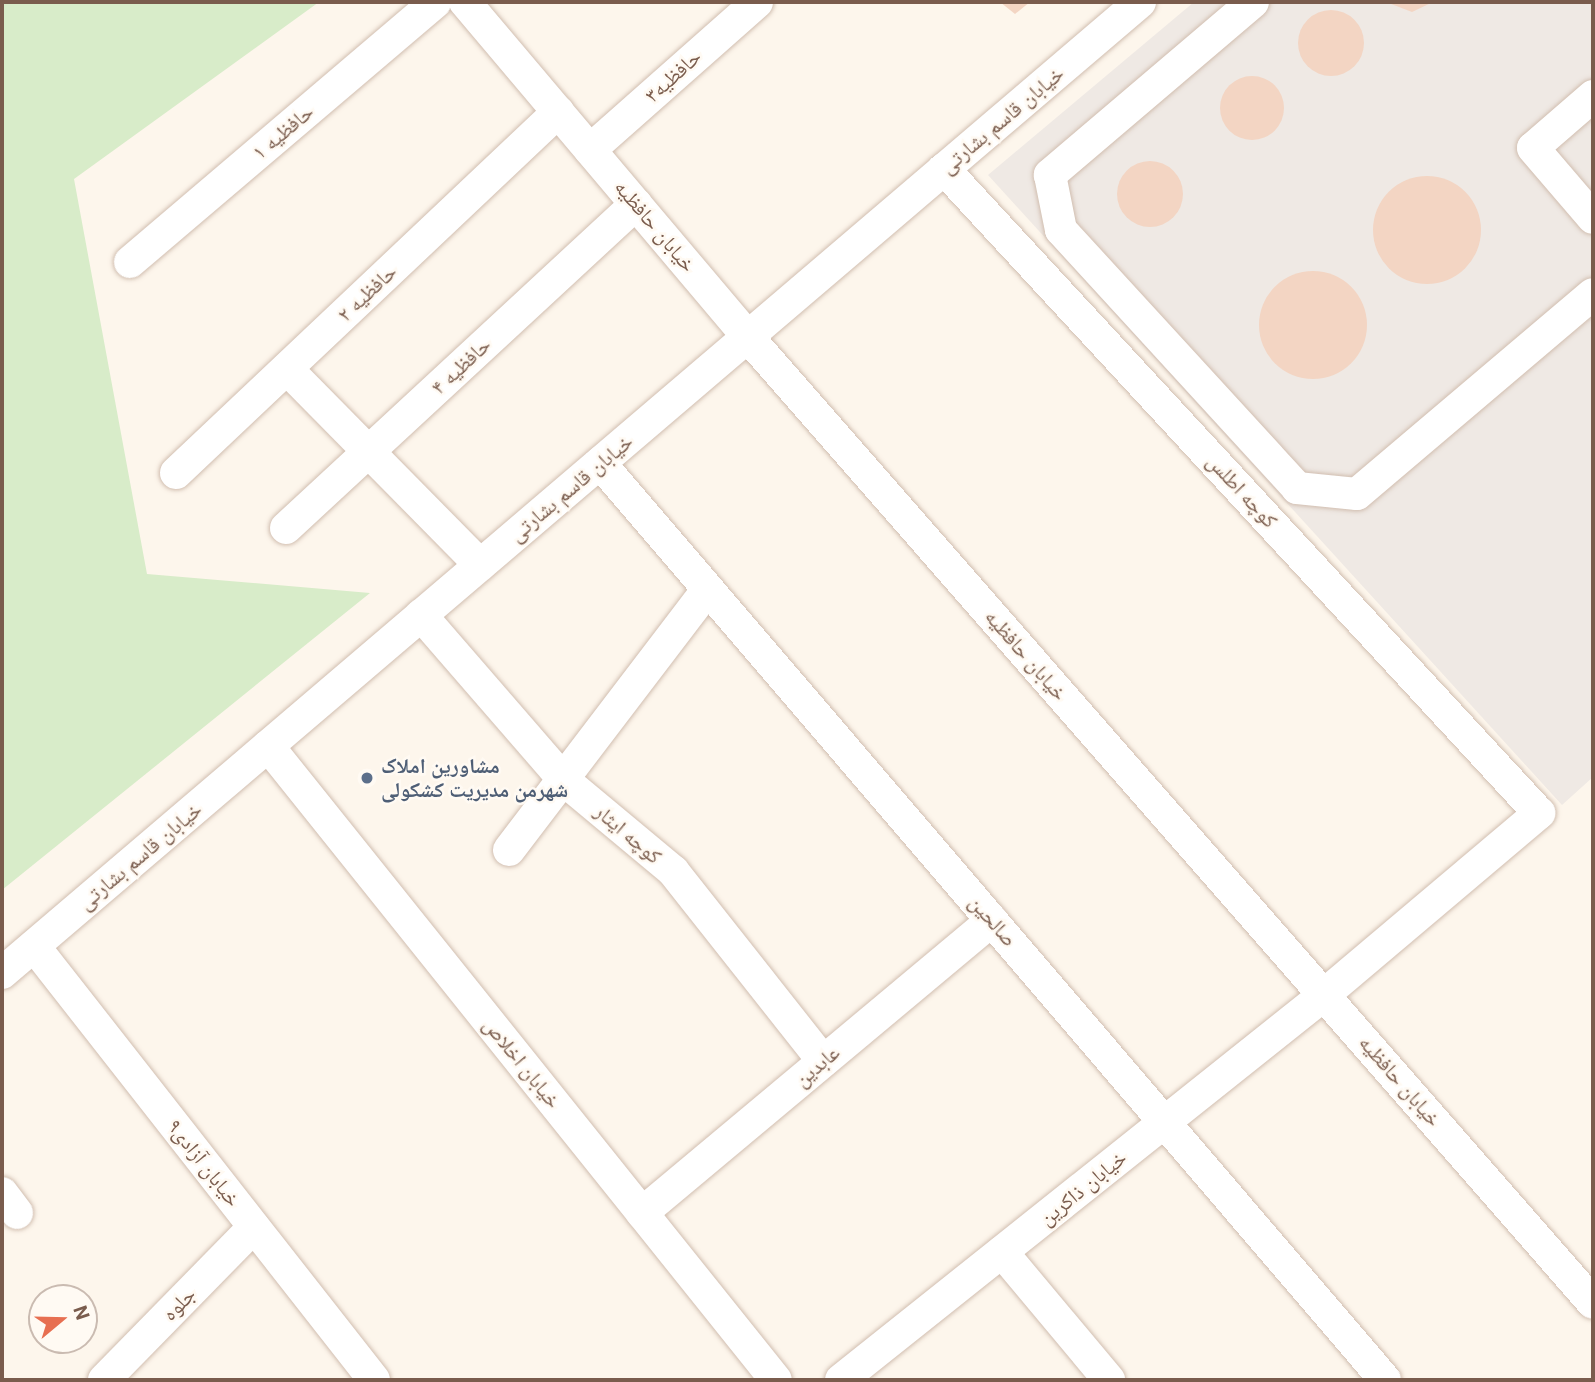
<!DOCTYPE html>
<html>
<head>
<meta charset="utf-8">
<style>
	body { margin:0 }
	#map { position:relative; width:1595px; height:1382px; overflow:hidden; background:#fdf6ec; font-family:Roboto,"Noto Naskh Arabic",sans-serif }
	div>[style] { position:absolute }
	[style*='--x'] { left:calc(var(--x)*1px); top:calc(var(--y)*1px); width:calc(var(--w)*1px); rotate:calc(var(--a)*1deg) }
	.industrial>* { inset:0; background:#efe9e4 }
	.green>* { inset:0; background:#d8ecc9 }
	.building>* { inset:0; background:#f3d5c3 }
	.round { border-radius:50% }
	.roads { filter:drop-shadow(0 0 2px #d1beb0) drop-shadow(0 0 2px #d1beb0) }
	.minor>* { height:32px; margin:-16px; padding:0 16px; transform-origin:16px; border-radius:16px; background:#fff }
	.dots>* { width:19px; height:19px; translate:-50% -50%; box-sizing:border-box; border:4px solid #fffaf3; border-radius:50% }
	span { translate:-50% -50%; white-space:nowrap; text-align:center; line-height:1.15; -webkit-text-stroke:5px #fffaf3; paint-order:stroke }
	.street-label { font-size:21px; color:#7a5c4d }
	.service-label { font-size:21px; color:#4e5e75; font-weight:700 }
	.left { translate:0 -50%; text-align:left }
	.frame { position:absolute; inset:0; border:4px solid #7a5c4d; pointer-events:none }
	.north { position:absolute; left:28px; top:1284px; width:70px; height:70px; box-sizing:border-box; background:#fffaf3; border:2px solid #cabbb1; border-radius:50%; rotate:71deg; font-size:19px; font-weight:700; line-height:28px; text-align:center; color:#7a5c4d }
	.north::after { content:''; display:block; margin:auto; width:24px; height:32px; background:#e76f51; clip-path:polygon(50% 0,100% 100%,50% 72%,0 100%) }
</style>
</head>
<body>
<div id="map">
	<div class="industrial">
		<div style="clip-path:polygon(1194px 2px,1593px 2px,1593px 777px,1562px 805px,988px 175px)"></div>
	</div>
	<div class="green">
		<div style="clip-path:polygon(2px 2px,319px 2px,74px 179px,147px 574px,370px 593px,2px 890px)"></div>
	</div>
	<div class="building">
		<div style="clip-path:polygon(1000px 2px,1030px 2px,1015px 14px)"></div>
		<div style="clip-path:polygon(1386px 2px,1433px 2px,1412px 12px)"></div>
		<div class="round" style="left:1298px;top:10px;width:66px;height:66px"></div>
		<div class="round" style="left:1220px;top:76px;width:64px;height:64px"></div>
		<div class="round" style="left:1117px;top:161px;width:66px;height:66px"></div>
		<div class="round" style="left:1373px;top:176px;width:108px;height:108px"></div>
		<div class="round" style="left:1259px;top:271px;width:108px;height:108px"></div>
	</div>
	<div class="roads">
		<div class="minor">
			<div style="--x:465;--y:2;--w:439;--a:49.8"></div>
			<div style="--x:748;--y:337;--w:1283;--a:48.82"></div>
			<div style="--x:1253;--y:2;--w:267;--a:139.6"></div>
			<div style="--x:1050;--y:175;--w:56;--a:78.7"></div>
			<div style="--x:1061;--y:230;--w:350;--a:47.5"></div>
			<div style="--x:1297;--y:488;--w:60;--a:5.7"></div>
			<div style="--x:1357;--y:494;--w:309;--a:-40.3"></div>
			<div style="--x:1593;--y:96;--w:79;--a:139.1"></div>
			<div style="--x:1533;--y:148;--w:92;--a:49.4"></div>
			<div style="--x:590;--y:150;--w:223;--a:-41.5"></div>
			<div style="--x:130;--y:262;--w:401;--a:-40.4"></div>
			<div style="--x:287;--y:369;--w:275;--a:45.4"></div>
			<div style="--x:600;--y:463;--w:1207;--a:49.43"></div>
			<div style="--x:176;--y:473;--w:526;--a:-43.38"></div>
			<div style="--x:286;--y:528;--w:477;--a:-42.8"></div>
			<div style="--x:421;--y:615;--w:220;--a:49.1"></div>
			<div style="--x:565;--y:781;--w:141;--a:39.8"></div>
			<div style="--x:673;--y:871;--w:242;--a:51.7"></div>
			<div style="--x:268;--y:746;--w:812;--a:51.3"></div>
			<div style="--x:509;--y:850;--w:328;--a:-52.7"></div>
			<div style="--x:34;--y:946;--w:551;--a:51.92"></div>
			<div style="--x:2;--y:973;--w:1496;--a:-40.47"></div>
			<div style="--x:2;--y:1193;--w:25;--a:53"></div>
			<div style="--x:642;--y:1213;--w:456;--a:-39.9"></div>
			<div style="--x:1002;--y:1252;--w:167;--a:50.1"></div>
			<div style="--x:104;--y:1380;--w:214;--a:-45.6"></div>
			<div style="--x:841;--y:1380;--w:618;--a:-38.56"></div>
			<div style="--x:1324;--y:995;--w:282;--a:-40.2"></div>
			<div style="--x:1539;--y:813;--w:877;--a:-132.74"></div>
		</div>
	</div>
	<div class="dots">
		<div style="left:367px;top:778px;background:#5c6f8a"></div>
	</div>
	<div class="street-label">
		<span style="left:673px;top:76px;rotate:-42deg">حافظیه۳</span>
		<span style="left:1002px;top:120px;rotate:-40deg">خیابان قاسم بشارتی</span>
		<span style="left:283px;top:132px;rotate:-40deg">حافظیه ۱</span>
		<span style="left:655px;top:226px;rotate:50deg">خیابان حافظیه</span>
		<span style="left:367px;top:293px;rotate:-43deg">حافظیه ۲</span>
		<span style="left:461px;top:366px;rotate:-43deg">حافظیه ۴</span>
		<span style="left:571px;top:488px;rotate:-40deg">خیابان قاسم بشارتی</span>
		<span style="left:1242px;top:491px;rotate:47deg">کوچه اطلس</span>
		<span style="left:1026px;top:655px;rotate:49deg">خیابان حافظیه</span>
		<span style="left:628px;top:834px;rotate:40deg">کوچه ایثار</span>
		<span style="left:140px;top:856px;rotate:-40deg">خیابان قاسم بشارتی</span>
		<span style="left:993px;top:921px;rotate:49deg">صالحین</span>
		<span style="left:522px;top:1063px;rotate:51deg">خیابان اخلاص</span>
		<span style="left:817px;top:1066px;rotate:-40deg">عابدین</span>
		<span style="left:1400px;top:1081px;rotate:49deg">خیابان حافظیه</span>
		<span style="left:204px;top:1163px;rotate:52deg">خیابان آزادی۹</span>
		<span style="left:1083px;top:1188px;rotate:-39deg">خیابان ذاکرین</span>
		<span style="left:179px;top:1304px;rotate:-45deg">جلوه</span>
	</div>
	<div class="service-label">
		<span class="left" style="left:381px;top:778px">مشاورین املاک<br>شهرمن مدیریت کشکولی</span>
	</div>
	<div class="frame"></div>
	<div class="north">N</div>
</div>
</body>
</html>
